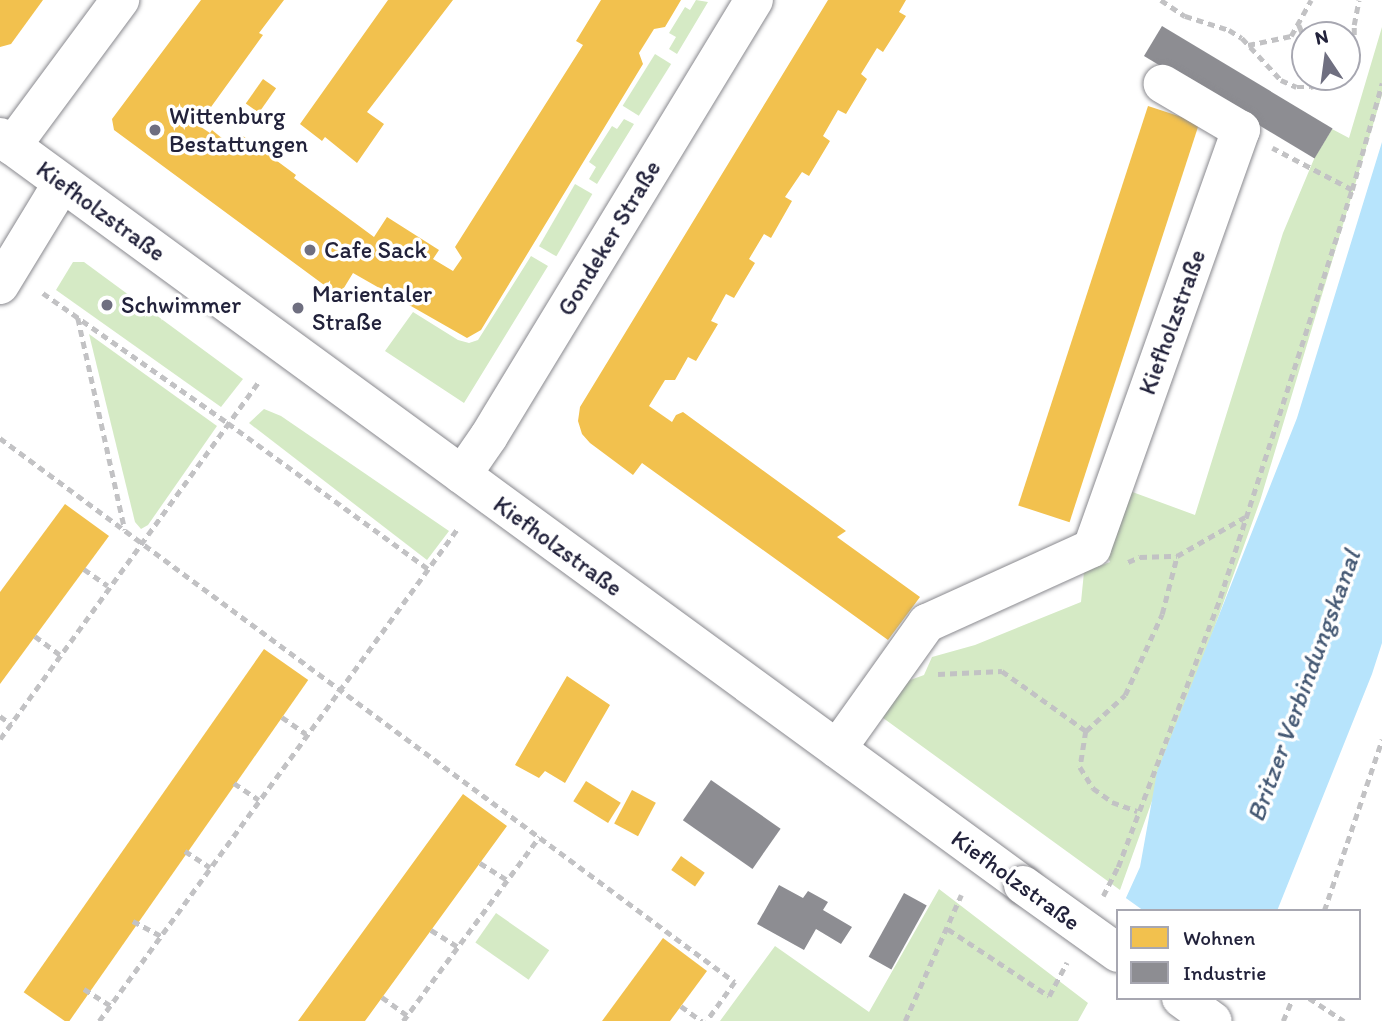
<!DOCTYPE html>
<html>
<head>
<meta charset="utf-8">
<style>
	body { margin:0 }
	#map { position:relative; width:1382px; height:1021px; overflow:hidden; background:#fff; font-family:Itim,sans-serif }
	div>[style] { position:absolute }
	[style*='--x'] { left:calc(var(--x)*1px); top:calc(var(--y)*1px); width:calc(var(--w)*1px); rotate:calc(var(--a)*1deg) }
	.green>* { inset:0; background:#d5eac5; transform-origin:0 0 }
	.water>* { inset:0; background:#b7e4fc }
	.pier>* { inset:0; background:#fff }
	.homes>* { inset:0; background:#f2c14e; transform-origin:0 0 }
	.industry>* { inset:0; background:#8d8d92; transform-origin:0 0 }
	.path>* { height:4.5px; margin-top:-2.25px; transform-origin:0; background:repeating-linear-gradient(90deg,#c2c2c4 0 7px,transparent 0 12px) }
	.roads { filter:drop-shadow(0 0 2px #8a8a8f) drop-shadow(0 0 2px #8a8a8f) }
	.minor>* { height:38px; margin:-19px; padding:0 19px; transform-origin:19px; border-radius:19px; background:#fff }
	.bridges { filter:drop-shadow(0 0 2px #8a8a8f) drop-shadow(0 0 2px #8a8a8f) }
	.minor-bridge>* { height:38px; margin:-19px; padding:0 19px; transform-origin:19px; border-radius:19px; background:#fff }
	.dots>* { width:19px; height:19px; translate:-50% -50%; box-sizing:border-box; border:4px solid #fff; border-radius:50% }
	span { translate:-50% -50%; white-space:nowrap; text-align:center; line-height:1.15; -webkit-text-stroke:7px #fff; paint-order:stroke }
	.poi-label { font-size:24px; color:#22223b }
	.left { translate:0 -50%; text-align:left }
	.street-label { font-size:24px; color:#22223b }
	.water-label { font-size:26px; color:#455974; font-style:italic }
	.legend { position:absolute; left:1116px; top:909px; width:245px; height:91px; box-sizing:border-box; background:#fff; border:2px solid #a7a7b1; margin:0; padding:9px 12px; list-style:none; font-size:21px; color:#22223b }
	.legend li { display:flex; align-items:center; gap:14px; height:35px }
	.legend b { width:35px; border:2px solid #a7a7b1 }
	.north { position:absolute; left:1291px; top:21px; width:70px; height:70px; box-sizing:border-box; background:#fff; border:2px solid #a7a7b1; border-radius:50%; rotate:347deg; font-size:19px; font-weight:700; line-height:28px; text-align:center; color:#22223b }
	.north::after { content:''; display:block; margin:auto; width:24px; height:32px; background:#6f6f80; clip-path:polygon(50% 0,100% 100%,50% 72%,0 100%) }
</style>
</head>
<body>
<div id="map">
	<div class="green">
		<div style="clip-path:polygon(696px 0,708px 2px,677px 54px,669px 49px,676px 37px,669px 33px,685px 7px,690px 10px)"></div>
		<div style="clip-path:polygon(1382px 27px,1382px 95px,1260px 501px,1120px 890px,879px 715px,905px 682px,924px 675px,932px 657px,975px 645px,1081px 602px,1084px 572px,1110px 562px,1105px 550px,1127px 490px,1195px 515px,1283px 233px,1314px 159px,1332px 129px,1349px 138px)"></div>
		<div style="left:655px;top:54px;width:19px;height:61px;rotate:32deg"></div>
		<div style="clip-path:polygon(624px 119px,634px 124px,597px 184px,589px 179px,596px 167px,589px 162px,612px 126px,617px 129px)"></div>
		<div style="left:575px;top:184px;width:20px;height:72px;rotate:30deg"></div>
		<div style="clip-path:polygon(531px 256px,548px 266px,464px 403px,385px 351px,413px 312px,458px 340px,469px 343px,478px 340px)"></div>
		<div style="clip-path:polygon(73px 262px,84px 262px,243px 379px,221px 407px,56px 290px)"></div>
		<div style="clip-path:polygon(89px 334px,217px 426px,148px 525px,141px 529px,135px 522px)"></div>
		<div style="clip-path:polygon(264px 409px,281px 416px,449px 531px,427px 560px,249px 423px)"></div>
		<div style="clip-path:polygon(939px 889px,1088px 1003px,1078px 1021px,720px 1021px,775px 946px,869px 1012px)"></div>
		<div style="left:496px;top:913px;width:65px;height:36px;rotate:35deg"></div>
	</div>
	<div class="water">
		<div style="clip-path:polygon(1382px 142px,1382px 643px,1372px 674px,1277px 911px,1120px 911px,1140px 867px,1157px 772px,1297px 418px)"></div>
	</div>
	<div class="pier">
		<div style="clip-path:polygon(1123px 896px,1144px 911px,1118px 911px,1118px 998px,1246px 998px,1237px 1021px,1120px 1021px,1078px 991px)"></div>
	</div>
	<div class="homes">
		<div style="clip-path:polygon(0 0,43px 0,11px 44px,0 47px)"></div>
		<div style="clip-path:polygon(201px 0,284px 0,259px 33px,263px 35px,198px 125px,210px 133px,212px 130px,234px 148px,243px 136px,296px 175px,294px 178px,374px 237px,387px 217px,439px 250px,433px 259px,453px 271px,462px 258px,455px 247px,583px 45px,576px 41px,601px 0,681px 0,665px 27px,654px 29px,639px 53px,643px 64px,481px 330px,467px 338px,353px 273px,339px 296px,114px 130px,112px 119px)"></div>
		<div style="clip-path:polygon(388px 0,453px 0,367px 112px,384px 124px,357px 163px,325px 137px,322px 141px,300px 124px)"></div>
		<div style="clip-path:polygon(828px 0,906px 0,899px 12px,906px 16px,883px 52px,877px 48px,861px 74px,867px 79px,846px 114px,838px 110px,823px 136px,830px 141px,809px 176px,802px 172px,785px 197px,792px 201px,771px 238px,764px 234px,749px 259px,755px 263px,734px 298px,726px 294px,711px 321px,718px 324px,696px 361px,688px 357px,675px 380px,665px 380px,649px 406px,672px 422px,676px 415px,683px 412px,846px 531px,837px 537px,920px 597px,888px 640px,642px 463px,633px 475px,590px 443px,582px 434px,578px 421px,580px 407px)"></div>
		<div style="left:263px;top:79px;width:16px;height:30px;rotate:35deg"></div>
		<div style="left:1148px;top:106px;width:54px;height:420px;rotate:18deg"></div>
		<div style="clip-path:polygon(65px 504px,109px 536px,0 684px,0 592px)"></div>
		<div style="left:264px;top:649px;width:54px;height:419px;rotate:35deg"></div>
		<div style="clip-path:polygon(567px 676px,610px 705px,565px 783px,545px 771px,539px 778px,515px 765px)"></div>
		<div style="left:586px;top:781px;width:41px;height:24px;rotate:32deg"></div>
		<div style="left:632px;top:790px;width:27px;height:38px;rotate:28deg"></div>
		<div style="clip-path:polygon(463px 794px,507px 826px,480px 863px,365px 1021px,298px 1021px)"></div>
		<div style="left:681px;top:856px;width:29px;height:17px;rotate:35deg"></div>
		<div style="clip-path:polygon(663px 938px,707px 971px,670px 1021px,602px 1021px)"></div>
	</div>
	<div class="industry">
		<div style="left:1162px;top:26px;width:199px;height:35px;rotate:31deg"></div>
		<div style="left:711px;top:780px;width:85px;height:49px;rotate:35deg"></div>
		<div style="clip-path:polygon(779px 885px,803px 898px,808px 891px,828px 902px,823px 910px,852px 927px,841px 944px,816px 929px,804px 950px,757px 924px)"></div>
		<div style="left:904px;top:893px;width:26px;height:73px;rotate:29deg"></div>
	</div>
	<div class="path">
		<div style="--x:1161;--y:0;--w:29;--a:34"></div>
		<div style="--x:1185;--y:16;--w:46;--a:17.7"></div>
		<div style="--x:1229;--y:30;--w:15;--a:32"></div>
		<div style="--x:1242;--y:38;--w:57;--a:47.1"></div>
		<div style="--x:1281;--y:80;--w:17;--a:24"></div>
		<div style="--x:1297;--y:87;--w:13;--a:0"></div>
		<div style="--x:1310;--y:87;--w:34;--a:-17"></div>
		<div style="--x:1299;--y:25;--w:15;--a:67"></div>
		<div style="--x:1248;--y:45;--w:44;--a:-11.8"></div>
		<div style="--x:1291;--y:36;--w:41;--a:-60.9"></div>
		<div style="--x:1347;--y:71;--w:14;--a:-60"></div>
		<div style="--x:1354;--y:59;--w:34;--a:-90"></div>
		<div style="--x:1354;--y:25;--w:25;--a:-79"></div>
		<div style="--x:1352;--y:190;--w:111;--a:-74.3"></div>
		<div style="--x:43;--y:293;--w:226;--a:35.1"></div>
		<div style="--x:228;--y:423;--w:248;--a:36.1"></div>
		<div style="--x:78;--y:318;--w:217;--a:77.5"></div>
		<div style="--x:0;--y:438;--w:914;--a:36.51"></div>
		<div style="--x:735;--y:982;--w:48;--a:125.7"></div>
		<div style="--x:1128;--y:562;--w:13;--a:-23"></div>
		<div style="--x:1140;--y:557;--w:37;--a:-2"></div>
		<div style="--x:1177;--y:556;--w:78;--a:-29.8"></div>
		<div style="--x:84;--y:569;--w:29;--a:35"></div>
		<div style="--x:35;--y:636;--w:31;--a:37"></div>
		<div style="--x:938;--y:674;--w:64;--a:-2.7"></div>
		<div style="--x:1002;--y:671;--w:103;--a:35.5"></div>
		<div style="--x:1086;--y:731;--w:36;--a:99"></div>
		<div style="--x:1080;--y:767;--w:25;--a:58"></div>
		<div style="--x:1093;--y:788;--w:24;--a:36"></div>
		<div style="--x:1112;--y:802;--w:27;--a:20"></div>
		<div style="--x:0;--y:716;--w:14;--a:36"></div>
		<div style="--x:282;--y:717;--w:29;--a:35"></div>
		<div style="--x:1086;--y:731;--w:53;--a:-42.7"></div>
		<div style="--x:1125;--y:695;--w:89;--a:-65.4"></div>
		<div style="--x:1162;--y:614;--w:60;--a:-75.5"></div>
		<div style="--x:0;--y:739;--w:440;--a:-54.1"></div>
		<div style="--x:234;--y:783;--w:30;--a:34"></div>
		<div style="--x:185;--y:851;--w:30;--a:33"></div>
		<div style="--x:480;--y:863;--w:32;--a:32"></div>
		<div style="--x:1103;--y:896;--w:33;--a:-63"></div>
		<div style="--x:1118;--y:867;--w:288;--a:-69.2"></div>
		<div style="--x:1220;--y:598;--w:429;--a:-72.1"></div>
		<div style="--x:1352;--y:190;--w:90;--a:-152.3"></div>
		<div style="--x:1324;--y:911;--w:181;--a:-71.3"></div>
		<div style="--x:133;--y:921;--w:32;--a:28"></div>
		<div style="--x:948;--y:929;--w:121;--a:33.6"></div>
		<div style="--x:1049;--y:996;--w:38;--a:-62"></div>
		<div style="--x:431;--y:930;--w:32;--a:32"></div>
		<div style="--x:84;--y:989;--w:31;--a:32"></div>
		<div style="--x:382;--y:997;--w:31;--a:36"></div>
		<div style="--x:1309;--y:998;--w:42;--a:33.3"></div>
		<div style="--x:681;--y:1006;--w:26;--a:36"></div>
		<div style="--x:99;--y:1021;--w:610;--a:-53.94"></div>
		<div style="--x:403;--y:1021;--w:229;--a:-53.5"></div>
		<div style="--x:905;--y:1021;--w:138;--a:-66"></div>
		<div style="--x:1283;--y:1021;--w:25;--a:-67"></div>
	</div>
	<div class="roads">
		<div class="minor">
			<div style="--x:0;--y:137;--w:1267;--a:36.17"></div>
			<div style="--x:12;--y:146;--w:182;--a:-53.5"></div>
			<div style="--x:0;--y:285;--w:119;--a:-58.7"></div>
			<div style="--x:462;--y:475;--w:47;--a:-55.3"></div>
			<div style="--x:489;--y:436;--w:510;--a:-58.71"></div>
			<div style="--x:837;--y:749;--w:155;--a:-54.5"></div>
			<div style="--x:927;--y:623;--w:181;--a:-24.4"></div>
			<div style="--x:1092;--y:548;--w:444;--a:-70.4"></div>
			<div style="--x:1241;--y:130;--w:91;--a:-149.5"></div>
			<div style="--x:1181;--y:998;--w:39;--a:36"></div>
		</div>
	</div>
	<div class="bridges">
		<div class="minor-bridge">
			<div style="--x:1023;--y:885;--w:117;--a:35.6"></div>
		</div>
	</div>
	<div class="dots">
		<div style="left:155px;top:130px;background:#6f6f80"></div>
		<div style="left:310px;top:250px;background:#6f6f80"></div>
		<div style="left:107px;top:305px;background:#6f6f80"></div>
		<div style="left:298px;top:308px;background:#6f6f80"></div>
	</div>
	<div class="poi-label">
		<span class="left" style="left:169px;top:130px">Wittenburg<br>Bestattungen</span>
		<span class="left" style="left:324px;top:250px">Cafe Sack</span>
		<span class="left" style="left:312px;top:308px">Marientaler<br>Straße</span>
		<span class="left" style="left:121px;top:305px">Schwimmer</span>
	</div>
	<div class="street-label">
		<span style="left:101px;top:211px;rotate:36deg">Kiefholzstraße</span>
		<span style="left:609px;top:238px;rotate:-59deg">Gondeker Straße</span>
		<span style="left:1172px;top:322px;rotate:-70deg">Kiefholzstraße</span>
		<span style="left:558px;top:546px;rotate:36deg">Kiefholzstraße</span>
		<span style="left:1016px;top:880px;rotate:36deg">Kiefholzstraße</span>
	</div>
	<div class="water-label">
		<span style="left:1304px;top:686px;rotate:-70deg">Britzer Verbindungskanal</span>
	</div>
	<ul class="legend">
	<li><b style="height:19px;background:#f2c14e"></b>Wohnen</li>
	<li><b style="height:19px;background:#8d8d92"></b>Industrie</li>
	</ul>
	<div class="north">N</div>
</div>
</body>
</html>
